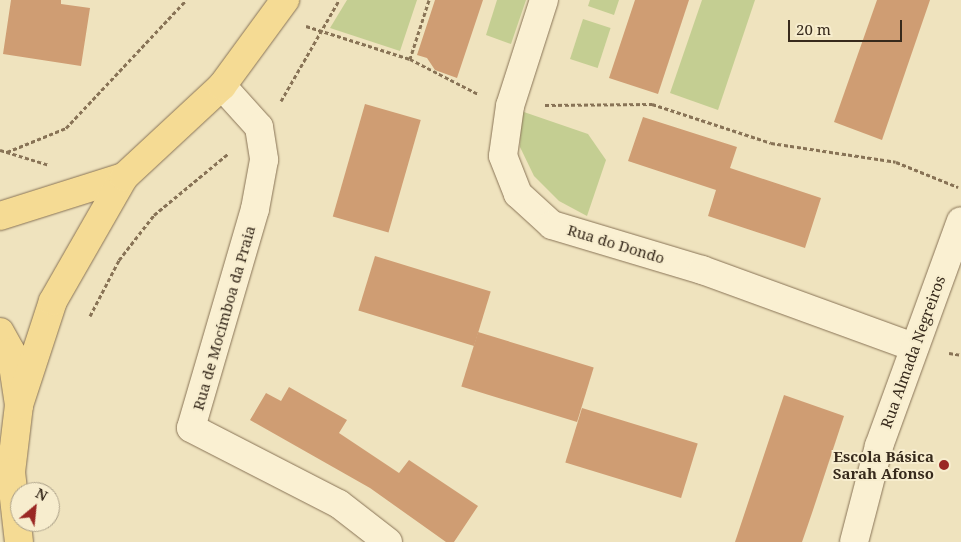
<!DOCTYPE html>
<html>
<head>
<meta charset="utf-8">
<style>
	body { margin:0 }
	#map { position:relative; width:961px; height:542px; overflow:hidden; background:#efe3be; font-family:"Noto Serif",serif }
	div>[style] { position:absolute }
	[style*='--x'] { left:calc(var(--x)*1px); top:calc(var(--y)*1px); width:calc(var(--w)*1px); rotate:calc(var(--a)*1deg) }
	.green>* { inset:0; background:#c4ce92; transform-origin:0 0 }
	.building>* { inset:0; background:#cf9d73; transform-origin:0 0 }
	.path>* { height:3px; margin-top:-1.5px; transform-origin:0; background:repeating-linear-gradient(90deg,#887356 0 4px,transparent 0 6.5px) }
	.roads { filter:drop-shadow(0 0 1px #887356) drop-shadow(0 0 1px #887356) }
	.minor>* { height:28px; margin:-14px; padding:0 14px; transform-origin:14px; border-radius:14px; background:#faf0d2 }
	.major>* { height:28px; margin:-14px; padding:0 14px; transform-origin:14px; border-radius:14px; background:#f5db94 }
	.dots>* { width:14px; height:14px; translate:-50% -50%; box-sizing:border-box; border:2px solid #f7edce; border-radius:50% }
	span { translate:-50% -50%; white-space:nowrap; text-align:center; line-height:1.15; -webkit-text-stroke:4px #f7edce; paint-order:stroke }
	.street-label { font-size:15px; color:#372a1c }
	.poi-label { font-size:15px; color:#372a1c; font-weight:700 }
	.right { translate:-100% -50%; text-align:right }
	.north { position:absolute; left:10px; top:482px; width:50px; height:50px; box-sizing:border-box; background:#f7edce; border:1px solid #aa9f87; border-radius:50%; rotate:28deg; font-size:14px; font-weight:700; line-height:20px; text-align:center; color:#372a1c }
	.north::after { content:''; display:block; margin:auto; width:18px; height:22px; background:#9a2824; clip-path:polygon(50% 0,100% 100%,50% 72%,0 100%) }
	.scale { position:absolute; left:788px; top:20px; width:114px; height:22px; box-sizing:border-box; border:2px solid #372a1c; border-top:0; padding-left:6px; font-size:15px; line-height:18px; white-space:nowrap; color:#372a1c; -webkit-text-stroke:4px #f7edce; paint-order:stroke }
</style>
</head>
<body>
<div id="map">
	<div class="green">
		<div style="clip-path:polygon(347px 0,417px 0,400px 51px,330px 28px)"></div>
		<div style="clip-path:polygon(497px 0,526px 0,511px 44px,486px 35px)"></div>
		<div style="clip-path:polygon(590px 0,619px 0,614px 15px,588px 6px)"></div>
		<div style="clip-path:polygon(702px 0,755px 0,718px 110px,670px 93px)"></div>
		<div style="left:583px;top:19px;width:29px;height:42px;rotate:18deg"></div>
		<div style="clip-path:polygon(521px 111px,588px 134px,606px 160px,587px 216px,559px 201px,534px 176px,520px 147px)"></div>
	</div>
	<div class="building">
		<div style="clip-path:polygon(11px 0,61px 0,61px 4px,90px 8px,81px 66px,3px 54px)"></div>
		<div style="clip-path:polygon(435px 0,483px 0,457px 78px,435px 70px,427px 58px,417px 55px)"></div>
		<div style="clip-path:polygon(635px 0,689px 0,658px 94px,609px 78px)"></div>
		<div style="clip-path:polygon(877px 0,930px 0,882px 140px,834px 122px)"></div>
		<div style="left:365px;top:104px;width:58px;height:117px;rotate:16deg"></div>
		<div style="clip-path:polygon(643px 117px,737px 147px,730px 168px,821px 198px,805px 248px,708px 216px,716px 190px,628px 161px)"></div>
		<div style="left:375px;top:256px;width:121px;height:57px;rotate:17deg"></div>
		<div style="left:478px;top:332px;width:121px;height:57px;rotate:17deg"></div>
		<div style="clip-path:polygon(289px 387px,347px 420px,339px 433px,399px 473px,409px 460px,478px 506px,454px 542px,446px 542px,370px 488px,250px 420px,266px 393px,281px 401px)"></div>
		<div style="clip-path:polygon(784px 395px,844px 416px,813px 510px,802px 542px,735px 542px)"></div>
		<div style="left:582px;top:408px;width:121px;height:57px;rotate:17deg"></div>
	</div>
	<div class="path">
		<div style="--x:429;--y:0;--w:62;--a:107.9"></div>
		<div style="--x:410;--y:59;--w:76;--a:27.2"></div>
		<div style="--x:306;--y:26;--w:109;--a:17.6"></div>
		<div style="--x:281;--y:101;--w:116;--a:-60.1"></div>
		<div style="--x:545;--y:105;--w:107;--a:-0.5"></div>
		<div style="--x:652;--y:104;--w:125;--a:18.1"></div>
		<div style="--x:771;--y:143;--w:126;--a:8.6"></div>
		<div style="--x:896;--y:162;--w:67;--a:22"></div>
		<div style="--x:0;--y:150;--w:51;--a:17"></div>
		<div style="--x:7;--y:152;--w:64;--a:-22.1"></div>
		<div style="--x:66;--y:128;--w:175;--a:-46.8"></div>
		<div style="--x:90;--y:316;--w:63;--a:-62.6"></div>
		<div style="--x:119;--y:260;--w:57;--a:-52.1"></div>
		<div style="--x:154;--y:215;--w:97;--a:-39.6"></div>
		<div style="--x:949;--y:353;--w:12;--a:9"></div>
	</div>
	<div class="roads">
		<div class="minor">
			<div style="--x:544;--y:0;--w:111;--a:107.8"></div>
			<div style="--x:510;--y:106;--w:50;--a:98"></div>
			<div style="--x:503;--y:156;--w:41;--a:68.5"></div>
			<div style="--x:518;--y:194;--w:46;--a:42.4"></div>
			<div style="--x:552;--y:225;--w:157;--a:16.7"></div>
			<div style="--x:702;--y:270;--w:226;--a:20"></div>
			<div style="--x:222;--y:86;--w:55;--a:47.9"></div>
			<div style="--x:259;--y:127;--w:33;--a:81"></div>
			<div style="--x:264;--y:160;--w:50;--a:100.4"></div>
			<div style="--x:255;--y:209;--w:228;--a:106.3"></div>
			<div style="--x:191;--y:428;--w:166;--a:27.2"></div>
			<div style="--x:339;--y:504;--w:62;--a:37.8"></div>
			<div style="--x:854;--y:542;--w:99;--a:-75.4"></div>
			<div style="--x:879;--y:446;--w:239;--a:-70"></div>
		</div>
		<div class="major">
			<div style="--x:0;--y:216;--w:130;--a:-17.5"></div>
			<div style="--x:0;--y:332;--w:23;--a:61"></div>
			<div style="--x:11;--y:352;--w:54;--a:81.4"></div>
			<div style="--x:19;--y:405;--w:67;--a:96.8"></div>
			<div style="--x:11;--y:472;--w:70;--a:83.5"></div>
			<div style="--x:19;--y:405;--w:109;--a:-71.9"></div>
			<div style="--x:53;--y:301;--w:143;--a:-60.2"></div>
			<div style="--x:124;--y:177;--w:134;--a:-42.9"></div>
			<div style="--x:222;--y:86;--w:107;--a:-53.8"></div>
		</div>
	</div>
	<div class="dots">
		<div style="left:944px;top:465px;background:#9a2824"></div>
	</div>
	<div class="street-label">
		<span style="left:616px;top:244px;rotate:17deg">Rua do Dondo</span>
		<span style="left:224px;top:318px;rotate:-74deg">Rua de Mocímboa da Praia</span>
		<span style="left:913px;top:352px;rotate:-70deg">Rua Almada Negreiros</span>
	</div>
	<div class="poi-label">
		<span class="right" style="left:934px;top:465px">Escola Básica<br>Sarah Afonso</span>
	</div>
	<div class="north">N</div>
	<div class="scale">20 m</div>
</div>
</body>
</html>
